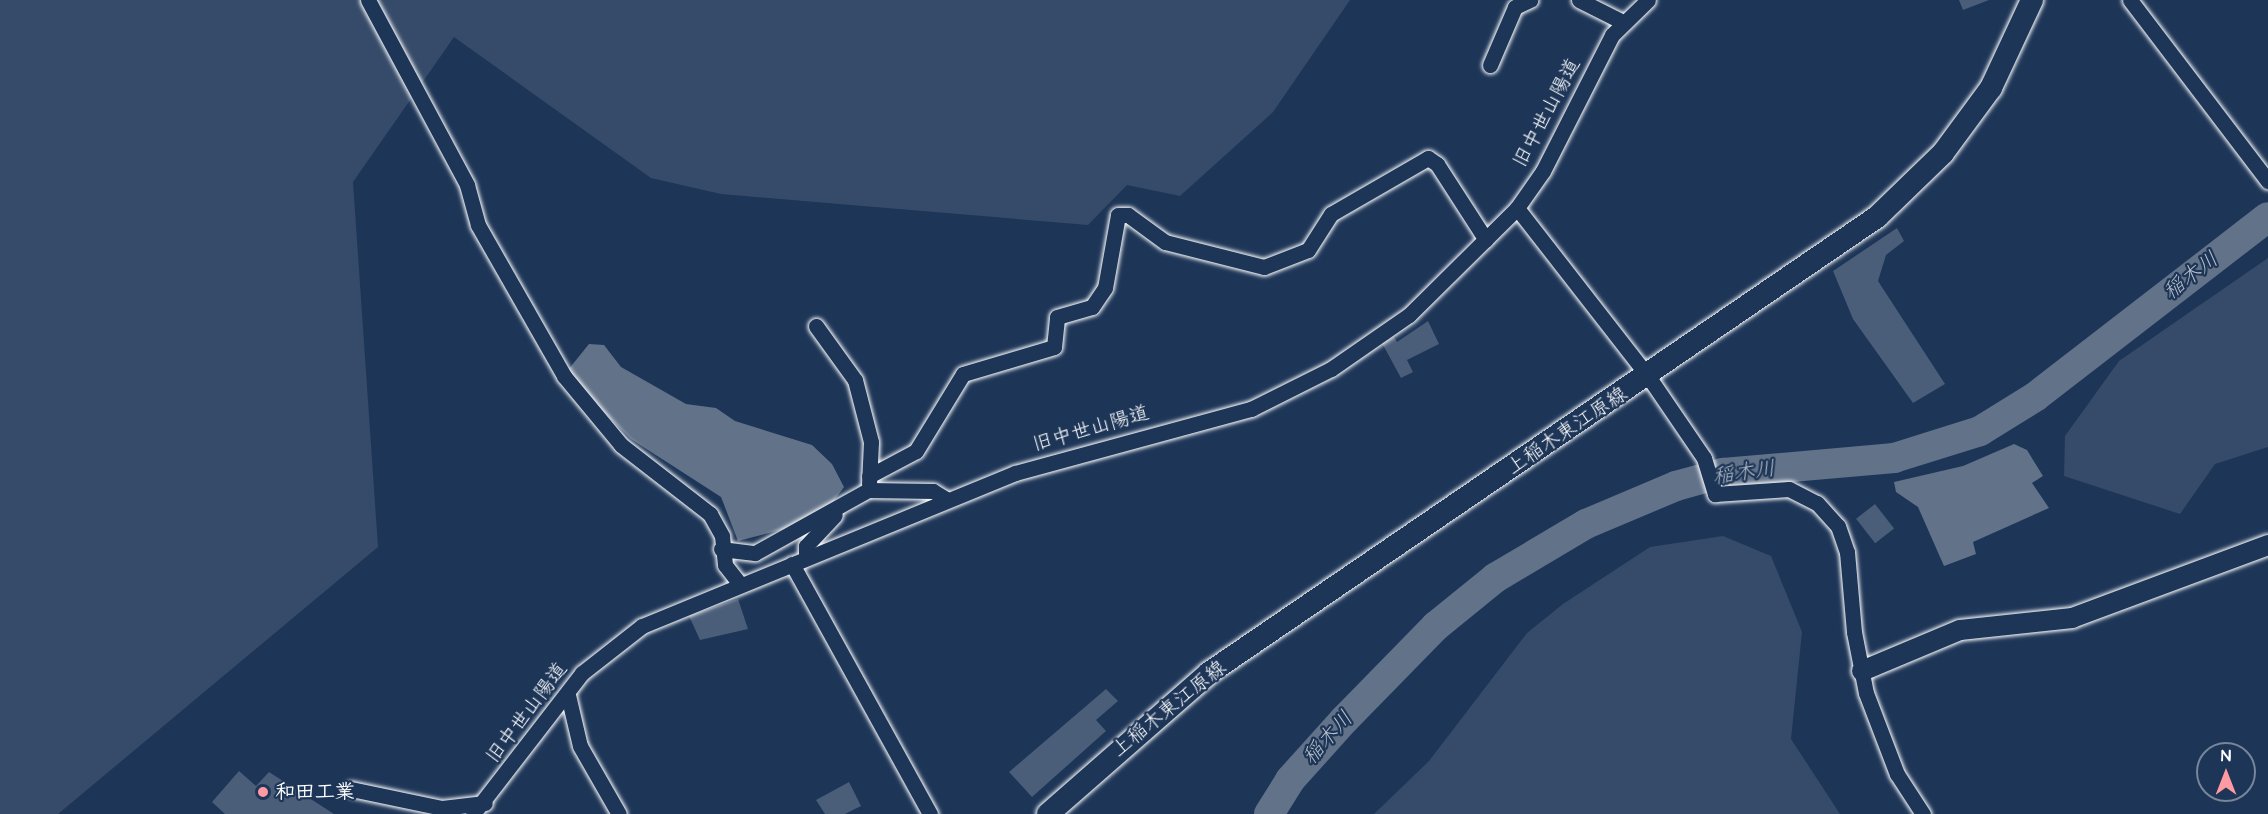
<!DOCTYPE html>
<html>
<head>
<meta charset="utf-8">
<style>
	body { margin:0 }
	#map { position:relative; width:2268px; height:814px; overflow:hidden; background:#1d3557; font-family:"Architects Daughter","Klee One",sans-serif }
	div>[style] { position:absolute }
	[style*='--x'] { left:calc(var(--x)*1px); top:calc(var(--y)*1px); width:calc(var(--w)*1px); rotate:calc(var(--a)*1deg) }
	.green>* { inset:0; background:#364b69 }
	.water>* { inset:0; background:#617289 }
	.river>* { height:30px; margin:-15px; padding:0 15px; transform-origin:15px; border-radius:15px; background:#617289 }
	.building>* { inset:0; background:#4a5d79; transform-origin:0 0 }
	.roads { filter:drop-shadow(0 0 2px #fff) drop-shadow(0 0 2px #fff) }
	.minor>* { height:15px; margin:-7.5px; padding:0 7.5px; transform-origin:7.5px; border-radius:7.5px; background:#1d3557 }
	.tertiary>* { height:20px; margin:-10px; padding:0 10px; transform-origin:10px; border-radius:10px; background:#1d3557 }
	.secondary>* { height:22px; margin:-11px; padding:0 11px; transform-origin:11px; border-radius:11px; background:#1d3557 }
	.dots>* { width:16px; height:16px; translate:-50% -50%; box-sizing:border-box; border:3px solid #1d3557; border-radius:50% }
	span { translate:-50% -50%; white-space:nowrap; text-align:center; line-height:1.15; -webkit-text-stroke:4.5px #1d3557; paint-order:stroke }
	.street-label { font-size:20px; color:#fff }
	.poi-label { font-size:20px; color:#fff; font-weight:700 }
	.left { translate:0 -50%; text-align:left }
	.water-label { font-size:21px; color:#b8c0ca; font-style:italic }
	.north { position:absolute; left:2196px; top:742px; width:60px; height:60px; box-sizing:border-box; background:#1d3557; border:2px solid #77869a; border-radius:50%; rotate:0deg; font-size:16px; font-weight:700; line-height:24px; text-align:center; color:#fff }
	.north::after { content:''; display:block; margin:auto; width:21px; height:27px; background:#ff9aa2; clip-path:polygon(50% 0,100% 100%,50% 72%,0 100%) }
</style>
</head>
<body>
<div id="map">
	<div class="green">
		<div style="clip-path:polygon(0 0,1350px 0,1273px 112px,1180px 196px,1127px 185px,1088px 225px,721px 194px,651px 178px,454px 37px,353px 182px,378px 547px,58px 814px,0 814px)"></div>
		<div style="clip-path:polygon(2268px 258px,2268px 447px,2215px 464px,2180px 514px,2064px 476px,2065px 436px,2119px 361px)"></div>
		<div style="clip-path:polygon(1723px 536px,1771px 556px,1802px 632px,1791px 739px,1840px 814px,1374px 814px,1429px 761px,1527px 633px,1563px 604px,1650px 547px)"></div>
	</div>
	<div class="water">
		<div style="clip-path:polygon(589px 344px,604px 345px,621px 367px,686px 404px,716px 408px,735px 421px,812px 445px,832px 464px,844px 487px,833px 502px,784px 529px,738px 541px,721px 497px,631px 439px,586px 394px,568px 370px)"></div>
		<div style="clip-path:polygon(2014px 444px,2027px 450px,2043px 476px,2032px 483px,2049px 508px,1973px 542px,1976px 554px,1944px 566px,1918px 507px,1896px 492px,1894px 482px,1963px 466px)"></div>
	</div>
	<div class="river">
		<div style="--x:1269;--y:814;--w:40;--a:-58"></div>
		<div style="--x:1290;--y:780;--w:82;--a:-48"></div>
		<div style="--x:1345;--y:719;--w:130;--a:-45.6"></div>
		<div style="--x:1436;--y:626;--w:76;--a:-39.1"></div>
		<div style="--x:1495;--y:578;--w:106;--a:-30.7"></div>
		<div style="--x:1586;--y:524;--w:98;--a:-22.9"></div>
		<div style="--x:1676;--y:486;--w:49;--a:-15.5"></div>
		<div style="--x:1723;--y:473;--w:172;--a:-5"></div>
		<div style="--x:1894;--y:458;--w:90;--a:-17.4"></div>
		<div style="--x:1980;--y:431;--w:65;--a:-31.7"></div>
		<div style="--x:2035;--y:397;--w:294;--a:-37.7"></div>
	</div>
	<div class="building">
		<div style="clip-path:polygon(1959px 0,1989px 0,1963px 10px)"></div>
		<div style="clip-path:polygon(1897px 228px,1904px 241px,1886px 255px,1878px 281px,1945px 384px,1913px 403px,1853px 319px,1833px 271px)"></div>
		<div style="clip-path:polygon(1428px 321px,1439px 344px,1407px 360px,1413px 372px,1401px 378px,1382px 343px,1394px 337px,1397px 342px)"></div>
		<div style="left:1875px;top:504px;width:31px;height:24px;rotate:52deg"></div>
		<div style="clip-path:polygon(738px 599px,748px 629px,700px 640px,689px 616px)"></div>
		<div style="clip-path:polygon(1106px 689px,1118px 701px,1096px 720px,1106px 731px,1032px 797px,1009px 772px)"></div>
		<div style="clip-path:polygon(239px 771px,256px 786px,269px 772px,334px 814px,225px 814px,212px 802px)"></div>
		<div style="clip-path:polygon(849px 782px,861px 806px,845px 814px,825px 814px,816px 800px)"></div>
	</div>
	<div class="roads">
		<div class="minor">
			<div style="--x:368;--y:0;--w:210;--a:61.8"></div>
			<div style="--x:467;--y:185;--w:41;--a:74.6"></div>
			<div style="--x:478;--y:225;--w:174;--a:60.3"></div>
			<div style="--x:564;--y:376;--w:89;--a:50.4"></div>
			<div style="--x:621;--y:445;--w:113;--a:37.8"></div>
			<div style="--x:710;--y:514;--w:25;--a:61"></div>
			<div style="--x:722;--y:536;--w:29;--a:84"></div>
			<div style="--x:725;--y:565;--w:23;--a:52"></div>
			<div style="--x:1579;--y:0;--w:49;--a:26.6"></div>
			<div style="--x:2130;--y:0;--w:228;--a:52.7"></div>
			<div style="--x:1490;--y:65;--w:63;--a:-66.7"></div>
			<div style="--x:1515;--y:7;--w:17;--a:-25"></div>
			<div style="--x:1517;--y:208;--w:213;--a:52.1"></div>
			<div style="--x:1648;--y:376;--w:99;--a:55.7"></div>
			<div style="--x:1704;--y:458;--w:38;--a:73"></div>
			<div style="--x:1715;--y:494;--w:74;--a:-3.9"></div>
			<div style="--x:1789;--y:489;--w:31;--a:27"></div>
			<div style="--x:1817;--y:503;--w:31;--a:48"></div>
			<div style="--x:1838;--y:526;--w:28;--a:71"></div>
			<div style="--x:1847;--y:552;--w:80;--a:85"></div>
			<div style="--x:1854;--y:632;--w:62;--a:78.9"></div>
			<div style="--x:1866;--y:693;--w:87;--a:69.1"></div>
			<div style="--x:1897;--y:774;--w:48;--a:57"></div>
			<div style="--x:816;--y:326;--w:67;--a:54.2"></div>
			<div style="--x:855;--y:380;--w:64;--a:75.5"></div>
			<div style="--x:871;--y:442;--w:42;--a:92.7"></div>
			<div style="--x:869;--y:476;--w:53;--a:-28"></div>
			<div style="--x:916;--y:451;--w:90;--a:-58.6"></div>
			<div style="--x:963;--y:374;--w:95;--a:-16.5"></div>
			<div style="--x:1054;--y:347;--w:30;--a:-84"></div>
			<div style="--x:1057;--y:317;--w:36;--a:-16"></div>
			<div style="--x:1092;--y:307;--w:23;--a:-56"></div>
			<div style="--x:1105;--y:288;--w:74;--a:-79.9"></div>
			<div style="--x:1118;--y:215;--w:10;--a:0"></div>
			<div style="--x:1128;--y:215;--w:46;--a:36.1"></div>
			<div style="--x:1165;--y:242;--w:102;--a:14.2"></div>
			<div style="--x:1264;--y:267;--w:47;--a:-21.1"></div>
			<div style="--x:1308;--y:250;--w:43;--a:-57.4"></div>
			<div style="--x:1331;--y:214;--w:112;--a:-30"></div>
			<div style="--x:1428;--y:158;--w:11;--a:34"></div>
			<div style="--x:1437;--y:164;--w:90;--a:57.2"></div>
			<div style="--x:721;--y:549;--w:34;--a:7"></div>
			<div style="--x:755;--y:553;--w:129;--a:-29.1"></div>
			<div style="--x:868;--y:490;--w:65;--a:0.9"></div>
			<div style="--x:933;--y:491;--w:15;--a:32"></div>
			<div style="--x:806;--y:558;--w:12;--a:-90"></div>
			<div style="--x:806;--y:546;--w:42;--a:-46.9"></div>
			<div style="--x:792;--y:564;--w:286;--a:61.1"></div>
			<div style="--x:568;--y:695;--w:52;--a:76.8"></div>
			<div style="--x:580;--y:746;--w:78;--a:60.2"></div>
			<div style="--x:351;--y:789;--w:93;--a:11.8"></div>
			<div style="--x:442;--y:808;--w:43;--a:-6.6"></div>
			<div style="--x:473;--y:814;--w:178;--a:-52.3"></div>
			<div style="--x:582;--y:673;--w:76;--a:-38.1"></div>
			<div style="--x:642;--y:626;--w:403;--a:-22.3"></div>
			<div style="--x:1015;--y:473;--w:245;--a:-15.2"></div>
			<div style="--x:1251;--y:409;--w:89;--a:-26.6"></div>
			<div style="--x:1331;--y:369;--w:95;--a:-34.7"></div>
			<div style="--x:1409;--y:315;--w:152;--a:-44.7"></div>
			<div style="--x:1517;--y:208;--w:45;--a:-54.9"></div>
			<div style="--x:1543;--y:171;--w:153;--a:-63.1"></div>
			<div style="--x:1612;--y:35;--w:50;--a:-44.2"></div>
		</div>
		<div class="tertiary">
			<div style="--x:1862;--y:671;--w:106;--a:-22.7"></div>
			<div style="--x:1960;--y:630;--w:113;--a:-6.1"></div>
			<div style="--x:2072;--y:618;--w:209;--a:-20.4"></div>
		</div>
		<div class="secondary">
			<div style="--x:1048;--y:814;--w:214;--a:-41.2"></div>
			<div style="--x:1209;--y:673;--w:809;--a:-34.32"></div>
			<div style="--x:1877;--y:217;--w:92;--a:-44.1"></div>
			<div style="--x:1943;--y:153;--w:81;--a:-53.6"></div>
			<div style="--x:1991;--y:88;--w:97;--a:-65"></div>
		</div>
	</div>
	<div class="dots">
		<div style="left:263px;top:792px;background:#ff9aa2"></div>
	</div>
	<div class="street-label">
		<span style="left:1547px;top:113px;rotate:-62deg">旧中世山陽道</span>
		<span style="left:1091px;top:429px;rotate:-16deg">旧中世山陽道</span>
		<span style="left:1567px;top:431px;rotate:-34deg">上稲木東江原線</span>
		<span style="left:1169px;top:709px;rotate:-39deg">上稲木東江原線</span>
		<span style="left:527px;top:713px;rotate:-53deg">旧中世山陽道</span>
	</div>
	<div class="poi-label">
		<span class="left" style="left:275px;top:792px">和田工業</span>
	</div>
	<div class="water-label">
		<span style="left:2191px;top:276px;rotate:-38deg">稲木川</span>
		<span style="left:1744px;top:473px;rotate:-8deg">稲木川</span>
		<span style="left:1328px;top:738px;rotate:-48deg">稲木川</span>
	</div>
	<div class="north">N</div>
</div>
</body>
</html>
